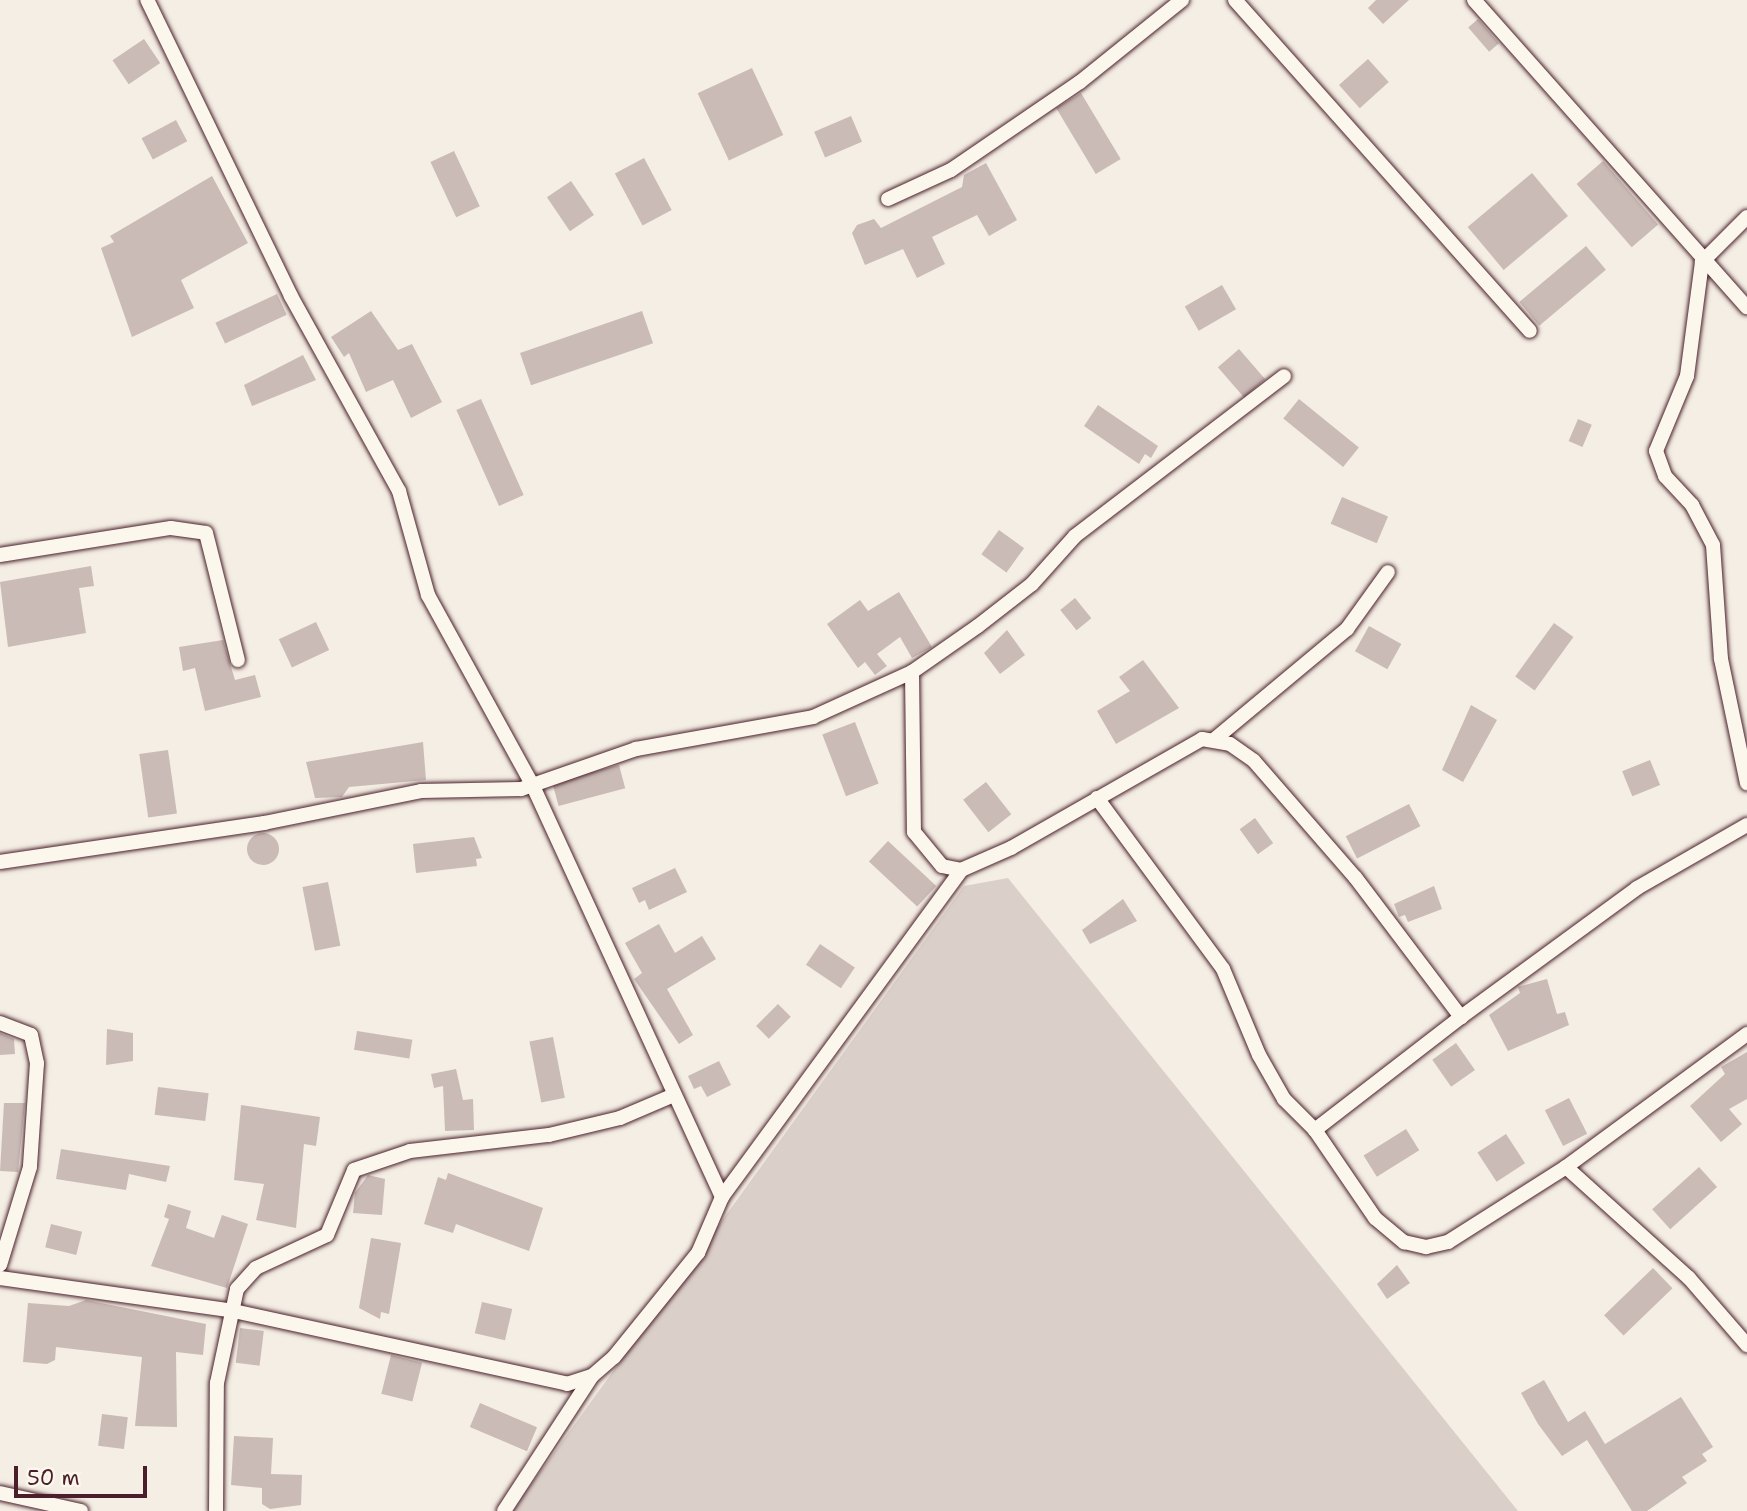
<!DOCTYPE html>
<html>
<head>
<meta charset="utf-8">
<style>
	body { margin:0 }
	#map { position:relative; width:1747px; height:1511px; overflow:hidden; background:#f4eee4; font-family:"Shantell Sans",sans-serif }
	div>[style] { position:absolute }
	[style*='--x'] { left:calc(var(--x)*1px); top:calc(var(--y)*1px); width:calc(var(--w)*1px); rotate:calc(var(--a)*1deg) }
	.green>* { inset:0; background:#dbd0c9 }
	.building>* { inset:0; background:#cabbb6; transform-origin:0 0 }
	.round { border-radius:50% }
	.roads { filter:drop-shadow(0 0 2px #4a1f2b) drop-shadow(0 0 2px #4a1f2b) }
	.street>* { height:14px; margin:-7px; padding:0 7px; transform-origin:7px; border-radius:7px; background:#fbf7ec }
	span { translate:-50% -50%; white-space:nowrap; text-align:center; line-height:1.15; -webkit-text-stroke:5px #fbf7ec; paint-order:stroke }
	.scale { position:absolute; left:14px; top:1466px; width:133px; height:32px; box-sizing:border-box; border:4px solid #4a1f2b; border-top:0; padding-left:9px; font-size:21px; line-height:24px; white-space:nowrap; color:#4a1f2b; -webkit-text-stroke:5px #fbf7ec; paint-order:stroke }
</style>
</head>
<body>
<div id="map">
	<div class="green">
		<div style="clip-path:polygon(1008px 878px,1518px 1511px,512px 1511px,964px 886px)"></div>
	</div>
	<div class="building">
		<div style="clip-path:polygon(1376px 0,1409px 0,1383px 24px,1368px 8px)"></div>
		<div style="left:1478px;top:19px;width:32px;height:13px;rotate:49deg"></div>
		<div style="left:144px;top:39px;width:29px;height:38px;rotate:56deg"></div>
		<div style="left:1368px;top:59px;width:31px;height:39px;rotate:48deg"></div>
		<div style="left:752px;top:68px;width:74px;height:60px;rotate:65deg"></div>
		<div style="left:1081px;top:93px;width:77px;height:29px;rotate:59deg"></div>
		<div style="left:851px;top:116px;width:28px;height:40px;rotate:67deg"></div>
		<div style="left:176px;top:120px;width:24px;height:39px;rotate:62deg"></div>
		<div style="left:454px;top:151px;width:61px;height:26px;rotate:65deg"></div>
		<div style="left:644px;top:158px;width:59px;height:33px;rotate:62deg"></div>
		<div style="left:1603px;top:161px;width:84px;height:35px;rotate:49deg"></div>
		<div style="clip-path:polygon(986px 163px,1017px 220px,989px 236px,977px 215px,932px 237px,945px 264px,917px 278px,903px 249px,865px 265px,852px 233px,857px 225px,874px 219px,881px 228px,962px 187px,964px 175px)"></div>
		<div style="left:1532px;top:173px;width:56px;height:84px;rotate:50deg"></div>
		<div style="clip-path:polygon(212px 176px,248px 243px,181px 280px,194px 308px,132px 337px,101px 248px,114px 242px,110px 236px)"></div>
		<div style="left:571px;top:181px;width:41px;height:29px;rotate:56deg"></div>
		<div style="left:1586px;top:246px;width:31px;height:87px;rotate:50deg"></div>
		<div style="left:1222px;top:285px;width:28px;height:43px;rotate:60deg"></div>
		<div style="left:277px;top:294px;width:23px;height:68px;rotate:65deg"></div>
		<div style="clip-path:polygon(371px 311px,398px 350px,412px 344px,442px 402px,411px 418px,393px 380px,366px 392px,349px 353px,344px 357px,331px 337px)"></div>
		<div style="left:642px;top:311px;width:34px;height:129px;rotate:71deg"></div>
		<div style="left:1239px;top:349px;width:40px;height:28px;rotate:49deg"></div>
		<div style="clip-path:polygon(303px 355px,316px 380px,252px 406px,244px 385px)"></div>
		<div style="left:481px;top:399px;width:105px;height:27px;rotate:66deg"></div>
		<div style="left:1299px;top:399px;width:77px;height:25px;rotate:39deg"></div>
		<div style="clip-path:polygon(1098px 405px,1158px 446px,1151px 458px,1145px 454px,1139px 464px,1084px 426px)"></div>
		<div style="left:1578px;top:419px;width:15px;height:24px;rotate:23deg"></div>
		<div style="left:1342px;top:497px;width:50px;height:29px;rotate:23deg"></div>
		<div style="left:999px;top:530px;width:31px;height:30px;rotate:36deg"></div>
		<div style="clip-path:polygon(91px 566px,94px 586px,79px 588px,86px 633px,8px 647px,0 582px)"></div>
		<div style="clip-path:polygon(899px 592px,932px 647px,912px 658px,900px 637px,877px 654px,887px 666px,875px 675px,865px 662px,858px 668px,827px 624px,860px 600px,868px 611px)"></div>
		<div style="left:1075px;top:598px;width:26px;height:19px;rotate:51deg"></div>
		<div style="left:316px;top:622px;width:31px;height:41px;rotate:65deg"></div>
		<div style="left:1554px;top:623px;width:24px;height:66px;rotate:36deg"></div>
		<div style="left:1369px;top:626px;width:37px;height:29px;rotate:29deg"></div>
		<div style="clip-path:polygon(1007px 630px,1025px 655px,1000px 674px,984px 653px)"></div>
		<div style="clip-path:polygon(223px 640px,235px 680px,255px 675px,261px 697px,205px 711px,195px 668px,183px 671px,179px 647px)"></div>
		<div style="clip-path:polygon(1143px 660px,1179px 708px,1116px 744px,1097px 711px,1130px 691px,1119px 677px)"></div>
		<div style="clip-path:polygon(1471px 705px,1497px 720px,1463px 782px,1442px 770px)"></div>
		<div style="left:855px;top:722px;width:66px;height:35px;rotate:69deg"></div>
		<div style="clip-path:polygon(423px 742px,426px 780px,349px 787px,342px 797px,315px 798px,306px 762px)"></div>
		<div style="left:168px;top:750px;width:64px;height:29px;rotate:82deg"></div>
		<div style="left:1650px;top:760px;width:27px;height:30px;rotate:68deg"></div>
		<div style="left:619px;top:765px;width:24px;height:69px;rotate:75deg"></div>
		<div style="left:986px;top:782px;width:41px;height:29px;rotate:52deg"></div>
		<div style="left:1409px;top:804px;width:25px;height:71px;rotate:63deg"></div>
		<div style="left:1255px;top:818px;width:31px;height:19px;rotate:54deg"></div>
		<div class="round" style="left:247px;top:833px;width:32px;height:32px"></div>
		<div style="clip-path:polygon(474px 837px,482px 858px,476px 859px,477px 866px,416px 873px,413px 844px)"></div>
		<div style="left:888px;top:841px;width:66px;height:28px;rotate:43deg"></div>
		<div style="clip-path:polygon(675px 868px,687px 892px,649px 910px,645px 900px,639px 903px,632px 888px)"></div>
		<div style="left:328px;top:882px;width:65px;height:26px;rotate:79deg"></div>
		<div style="clip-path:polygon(1434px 886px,1442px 909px,1408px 922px,1405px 915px,1399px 917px,1394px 904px)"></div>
		<div style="clip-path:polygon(1123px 899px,1137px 921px,1090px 944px,1082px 930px)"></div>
		<div style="clip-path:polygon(659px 924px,675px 953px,702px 936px,716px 959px,667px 989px,693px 1035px,679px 1044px,634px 979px,642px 973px,625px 943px)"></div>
		<div style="left:820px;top:944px;width:42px;height:25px;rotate:34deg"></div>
		<div style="clip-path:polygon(1547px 979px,1557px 1014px,1565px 1012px,1569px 1025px,1508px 1051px,1489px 1015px,1520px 993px,1518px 987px)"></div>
		<div style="left:778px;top:1004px;width:18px;height:31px;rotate:45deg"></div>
		<div style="clip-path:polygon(107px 1029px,133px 1033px,133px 1061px,106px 1065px)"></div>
		<div style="left:357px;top:1031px;width:56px;height:19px;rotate:9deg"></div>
		<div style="clip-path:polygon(0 1033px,14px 1039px,15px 1054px,0 1055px)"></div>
		<div style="left:553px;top:1037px;width:62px;height:24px;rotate:79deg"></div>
		<div style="left:1456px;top:1043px;width:33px;height:29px;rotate:55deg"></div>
		<div style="clip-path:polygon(1747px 1052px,1747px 1099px,1729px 1109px,1742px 1124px,1721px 1142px,1690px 1106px,1725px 1074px,1721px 1067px)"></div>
		<div style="clip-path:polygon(719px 1061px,731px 1085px,707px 1097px,701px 1086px,694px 1089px,688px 1076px)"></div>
		<div style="clip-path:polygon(456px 1069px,463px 1100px,473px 1099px,474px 1130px,445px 1131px,443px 1086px,434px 1088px,431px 1074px)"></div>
		<div style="left:158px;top:1087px;width:51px;height:28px;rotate:7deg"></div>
		<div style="left:1569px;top:1098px;width:40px;height:27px;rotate:63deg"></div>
		<div style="clip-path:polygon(4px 1103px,25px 1103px,18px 1172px,0 1171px)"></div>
		<div style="clip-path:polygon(241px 1105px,320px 1117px,316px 1146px,304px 1144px,296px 1228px,256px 1220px,264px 1184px,234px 1180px)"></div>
		<div style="left:1406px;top:1129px;width:25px;height:50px;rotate:58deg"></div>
		<div style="left:1506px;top:1134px;width:35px;height:34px;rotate:57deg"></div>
		<div style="clip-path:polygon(61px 1149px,170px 1166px,166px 1182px,129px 1174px,126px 1190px,56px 1179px)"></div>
		<div style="left:1699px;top:1167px;width:27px;height:63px;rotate:48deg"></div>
		<div style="clip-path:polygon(448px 1173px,543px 1208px,529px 1251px,456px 1224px,453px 1233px,424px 1224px,438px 1177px,446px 1180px)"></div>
		<div style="clip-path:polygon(368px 1175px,385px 1179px,382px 1215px,353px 1213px,355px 1193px)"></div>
		<div style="clip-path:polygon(168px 1204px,191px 1211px,186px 1228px,214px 1238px,222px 1215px,248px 1224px,227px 1288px,151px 1266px,169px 1219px,164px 1217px)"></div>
		<div style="left:51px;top:1224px;width:32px;height:24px;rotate:14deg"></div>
		<div style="clip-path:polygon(371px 1238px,401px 1243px,389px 1314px,381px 1312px,380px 1319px,359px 1308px)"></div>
		<div style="clip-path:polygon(1397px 1265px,1410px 1283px,1387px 1299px,1377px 1284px)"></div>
		<div style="left:1653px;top:1268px;width:28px;height:68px;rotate:46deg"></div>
		<div style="clip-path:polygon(86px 1300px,206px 1324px,203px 1355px,176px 1352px,177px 1427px,135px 1426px,142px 1357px,56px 1347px,55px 1360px,47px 1364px,23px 1362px,28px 1303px,69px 1306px)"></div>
		<div style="left:482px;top:1302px;width:31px;height:32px;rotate:13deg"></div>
		<div style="left:240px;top:1328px;width:24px;height:35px;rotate:7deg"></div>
		<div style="left:391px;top:1355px;width:32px;height:40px;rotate:14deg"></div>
		<div style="clip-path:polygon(1544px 1380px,1568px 1422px,1585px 1411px,1605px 1444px,1681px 1397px,1713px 1447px,1702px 1454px,1707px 1461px,1682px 1477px,1687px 1483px,1647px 1511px,1632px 1511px,1587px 1440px,1562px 1456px,1538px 1424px,1521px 1393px)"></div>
		<div style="left:480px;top:1403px;width:62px;height:26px;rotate:23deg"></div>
		<div style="left:102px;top:1414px;width:26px;height:32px;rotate:7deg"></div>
		<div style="clip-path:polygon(234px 1436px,273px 1438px,271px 1474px,302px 1475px,301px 1505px,270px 1509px,262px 1504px,262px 1488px,231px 1485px)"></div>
	</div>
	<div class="roads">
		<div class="street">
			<div style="--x:1235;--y:0;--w:443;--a:48.3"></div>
			<div style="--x:1474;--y:0;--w:411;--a:48.4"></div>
			<div style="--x:888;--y:199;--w:69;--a:-24.7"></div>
			<div style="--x:951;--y:170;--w:156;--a:-34.3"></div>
			<div style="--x:1080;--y:82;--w:131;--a:-38.8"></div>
			<div style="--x:1747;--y:217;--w:64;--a:135"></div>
			<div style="--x:1702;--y:262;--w:115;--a:97.5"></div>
			<div style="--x:1687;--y:376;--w:81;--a:112.5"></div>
			<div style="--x:1656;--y:451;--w:27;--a:70"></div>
			<div style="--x:1665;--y:476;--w:40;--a:47"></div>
			<div style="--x:1692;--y:505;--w:45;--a:62.3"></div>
			<div style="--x:1713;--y:545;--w:114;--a:86"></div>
			<div style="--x:1721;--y:659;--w:127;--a:78.2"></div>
			<div style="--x:0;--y:555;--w:173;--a:-9"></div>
			<div style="--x:171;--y:528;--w:35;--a:8"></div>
			<div style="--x:206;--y:533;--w:131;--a:75.9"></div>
			<div style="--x:912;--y:672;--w:160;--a:89.3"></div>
			<div style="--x:914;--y:832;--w:44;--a:50.5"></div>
			<div style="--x:942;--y:866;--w:19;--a:12"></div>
			<div style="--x:961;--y:870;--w:55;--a:-23.7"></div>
			<div style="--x:1011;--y:848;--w:220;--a:-29.7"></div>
			<div style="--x:1202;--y:739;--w:28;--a:10"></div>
			<div style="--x:1230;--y:744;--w:29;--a:35"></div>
			<div style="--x:1254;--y:761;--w:154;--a:49"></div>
			<div style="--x:1355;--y:877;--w:176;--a:52.9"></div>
			<div style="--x:1461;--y:1017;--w:185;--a:142.3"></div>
			<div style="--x:1315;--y:1130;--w:107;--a:55.7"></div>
			<div style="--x:1375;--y:1218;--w:38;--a:40"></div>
			<div style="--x:1404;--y:1242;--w:23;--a:13"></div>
			<div style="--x:1426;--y:1247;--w:23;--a:-13"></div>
			<div style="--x:1448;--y:1242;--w:140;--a:-32.4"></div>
			<div style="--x:1566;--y:1167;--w:166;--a:42.1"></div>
			<div style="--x:1689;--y:1278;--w:89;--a:49.1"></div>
			<div style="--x:1215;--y:739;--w:172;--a:-39.8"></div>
			<div style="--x:1347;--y:629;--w:70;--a:-54.3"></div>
			<div style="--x:1097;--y:798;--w:212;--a:53.6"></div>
			<div style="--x:1223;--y:969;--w:93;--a:67.3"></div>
			<div style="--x:1259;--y:1055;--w:51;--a:60.4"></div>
			<div style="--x:1284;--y:1099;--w:44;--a:45"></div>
			<div style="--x:0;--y:862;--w:267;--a:-8.4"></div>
			<div style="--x:264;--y:823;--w:160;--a:-11.5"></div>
			<div style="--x:421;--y:791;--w:100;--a:-1.1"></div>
			<div style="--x:521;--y:789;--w:122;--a:-19.2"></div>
			<div style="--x:636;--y:749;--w:180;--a:-10.2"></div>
			<div style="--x:813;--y:717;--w:109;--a:-24.4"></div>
			<div style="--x:912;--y:672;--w:80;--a:-34.9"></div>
			<div style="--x:978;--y:626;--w:68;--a:-37.9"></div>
			<div style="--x:1032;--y:584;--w:64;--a:-48.1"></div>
			<div style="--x:1075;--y:536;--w:263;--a:-37.4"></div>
			<div style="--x:1461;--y:1017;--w:218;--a:-36.2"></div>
			<div style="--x:1637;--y:888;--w:127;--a:-29.8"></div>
			<div style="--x:0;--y:1023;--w:33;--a:21"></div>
			<div style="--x:31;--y:1035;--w:29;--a:78"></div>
			<div style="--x:37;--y:1063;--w:104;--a:93.9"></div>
			<div style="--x:30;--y:1167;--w:102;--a:107"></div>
			<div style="--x:1566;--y:1167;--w:225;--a:-36.3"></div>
			<div style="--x:722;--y:1197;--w:405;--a:-53.8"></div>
			<div style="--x:0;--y:1278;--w:231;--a:8"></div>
			<div style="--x:229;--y:1310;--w:346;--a:12.3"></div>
			<div style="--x:567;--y:1384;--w:26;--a:-18"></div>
			<div style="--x:592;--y:1376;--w:29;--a:-41"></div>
			<div style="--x:614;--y:1357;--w:134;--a:-51.1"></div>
			<div style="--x:698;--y:1253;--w:61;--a:-66.8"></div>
			<div style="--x:722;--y:1197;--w:452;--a:-114.7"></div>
			<div style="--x:533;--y:786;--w:218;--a:-118.8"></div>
			<div style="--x:428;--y:595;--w:108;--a:-105.6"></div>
			<div style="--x:399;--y:491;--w:223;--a:-119"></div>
			<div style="--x:291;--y:296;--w:329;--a:-115.9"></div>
			<div style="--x:0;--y:1493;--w:83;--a:12.5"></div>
			<div style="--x:216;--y:1511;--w:128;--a:-89.6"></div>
			<div style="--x:217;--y:1383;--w:96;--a:-78"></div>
			<div style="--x:237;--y:1289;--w:28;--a:-48"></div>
			<div style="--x:256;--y:1268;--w:78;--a:-24.9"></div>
			<div style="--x:327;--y:1235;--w:70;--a:-67.4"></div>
			<div style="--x:354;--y:1170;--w:59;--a:-18.7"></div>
			<div style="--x:410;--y:1151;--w:140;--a:-6.6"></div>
			<div style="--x:549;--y:1135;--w:73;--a:-13.5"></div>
			<div style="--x:620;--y:1118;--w:59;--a:-23.1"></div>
			<div style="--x:504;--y:1511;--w:161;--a:-56.9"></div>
		</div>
	</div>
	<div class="scale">50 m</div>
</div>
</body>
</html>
